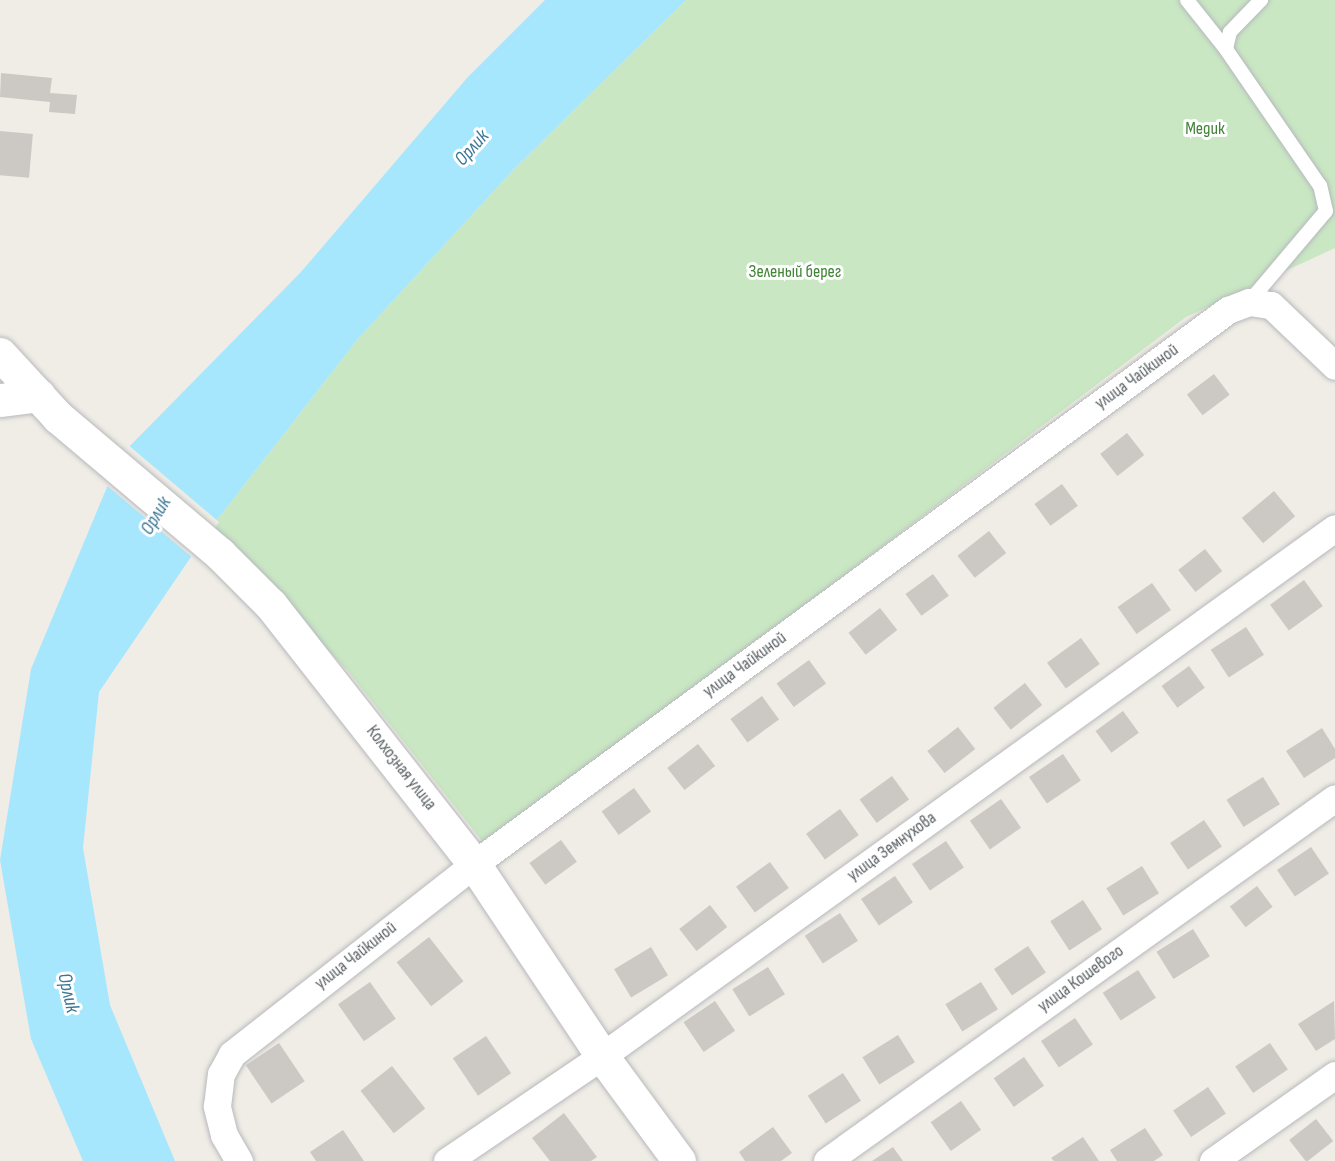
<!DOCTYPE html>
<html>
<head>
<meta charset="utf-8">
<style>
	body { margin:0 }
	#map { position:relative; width:1335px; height:1161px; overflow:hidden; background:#f0ece6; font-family:"Sofia Sans Condensed",sans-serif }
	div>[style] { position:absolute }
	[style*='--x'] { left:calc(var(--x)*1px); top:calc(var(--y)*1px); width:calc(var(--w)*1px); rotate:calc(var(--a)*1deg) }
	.green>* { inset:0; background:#c9e7c3 }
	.water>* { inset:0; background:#a7e7fe }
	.pier>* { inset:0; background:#f0ece6 }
	.building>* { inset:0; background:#ccc9c5; transform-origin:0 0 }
	.roads { filter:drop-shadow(0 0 2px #b6b9bc) drop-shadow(0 0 2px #b6b9bc) }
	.service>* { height:14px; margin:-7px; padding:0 7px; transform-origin:7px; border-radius:7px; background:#fff }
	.minor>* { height:27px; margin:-13.5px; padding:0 13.5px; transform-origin:13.5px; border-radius:13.5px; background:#fff }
	.secondary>* { height:33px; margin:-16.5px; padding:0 16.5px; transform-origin:16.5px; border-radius:16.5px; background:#fff }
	span { translate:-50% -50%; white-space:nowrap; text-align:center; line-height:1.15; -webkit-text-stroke:6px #fff; paint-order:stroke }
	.park-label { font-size:18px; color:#408436 }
	.street-label { font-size:18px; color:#5d6366 }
	.water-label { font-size:20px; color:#3b7796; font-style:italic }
</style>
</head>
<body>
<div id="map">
	<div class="green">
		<div style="clip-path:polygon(686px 0,1335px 0,1335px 248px,1186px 317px,486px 846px,348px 671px,210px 529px,357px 340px,514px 169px)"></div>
	</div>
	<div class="water">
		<div style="clip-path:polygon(545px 0,686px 0,514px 169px,357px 340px,210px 529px,99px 692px,83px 848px,110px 1005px,175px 1161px,83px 1161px,31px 1039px,0 860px,31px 669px,120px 456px,301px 272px,467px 78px)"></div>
	</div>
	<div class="pier">
		<div style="clip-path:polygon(127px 444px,219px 522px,194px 559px,105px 484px,117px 455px)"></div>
	</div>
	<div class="building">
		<div style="clip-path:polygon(1px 73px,52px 78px,50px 93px,77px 95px,75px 114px,49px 112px,50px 102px,0 97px)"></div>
		<div style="left:0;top:131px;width:33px;height:44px;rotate:5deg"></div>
		<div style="left:1214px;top:374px;width:26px;height:34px;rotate:53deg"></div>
		<div style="left:1127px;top:433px;width:28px;height:34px;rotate:52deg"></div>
		<div style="left:1062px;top:484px;width:27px;height:34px;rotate:54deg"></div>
		<div style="left:1274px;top:491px;width:33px;height:42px;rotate:50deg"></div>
		<div style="left:989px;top:531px;width:28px;height:40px;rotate:52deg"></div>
		<div style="left:1205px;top:549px;width:28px;height:34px;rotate:52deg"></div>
		<div style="left:933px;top:574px;width:27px;height:34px;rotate:54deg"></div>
		<div style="left:1304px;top:580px;width:32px;height:42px;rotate:54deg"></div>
		<div style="left:1152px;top:583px;width:33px;height:42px;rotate:55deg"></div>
		<div style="left:880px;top:608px;width:28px;height:40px;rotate:52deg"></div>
		<div style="left:1246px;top:627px;width:33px;height:42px;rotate:57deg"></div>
		<div style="left:1081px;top:638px;width:32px;height:42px;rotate:54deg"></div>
		<div style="left:809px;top:660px;width:29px;height:40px;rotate:54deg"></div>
		<div style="left:1189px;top:666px;width:27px;height:34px;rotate:54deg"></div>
		<div style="left:1025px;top:683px;width:28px;height:40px;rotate:52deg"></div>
		<div style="left:762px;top:696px;width:29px;height:39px;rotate:54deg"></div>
		<div style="left:1123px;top:711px;width:27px;height:34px;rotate:54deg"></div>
		<div style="left:958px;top:727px;width:28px;height:39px;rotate:52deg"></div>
		<div style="clip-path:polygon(1322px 728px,1335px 749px,1335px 758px,1304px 778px,1286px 751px)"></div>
		<div style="left:698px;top:744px;width:28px;height:39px;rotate:52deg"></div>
		<div style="left:1063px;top:754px;width:32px;height:41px;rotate:56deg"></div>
		<div style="left:892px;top:776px;width:29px;height:40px;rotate:54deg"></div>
		<div style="left:1263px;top:777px;width:32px;height:43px;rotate:58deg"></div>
		<div style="left:634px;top:788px;width:29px;height:40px;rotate:54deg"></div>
		<div style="left:1001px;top:799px;width:35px;height:38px;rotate:55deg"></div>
		<div style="left:840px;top:809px;width:32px;height:42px;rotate:54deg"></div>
		<div style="left:1204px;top:820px;width:32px;height:41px;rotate:56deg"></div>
		<div style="left:561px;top:840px;width:27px;height:39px;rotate:54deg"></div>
		<div style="left:946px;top:841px;width:32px;height:41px;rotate:56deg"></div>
		<div style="left:1311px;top:847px;width:32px;height:41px;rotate:56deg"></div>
		<div style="left:770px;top:862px;width:32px;height:42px;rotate:54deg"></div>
		<div style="left:1142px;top:866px;width:32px;height:42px;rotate:58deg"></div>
		<div style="left:895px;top:876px;width:32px;height:41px;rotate:56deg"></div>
		<div style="left:1257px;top:886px;width:26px;height:34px;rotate:53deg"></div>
		<div style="left:1083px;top:900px;width:35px;height:39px;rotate:57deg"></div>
		<div style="left:710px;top:905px;width:28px;height:39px;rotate:52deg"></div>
		<div style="left:840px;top:913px;width:33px;height:42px;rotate:57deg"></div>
		<div style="left:1193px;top:929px;width:32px;height:43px;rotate:58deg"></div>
		<div style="left:429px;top:937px;width:56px;height:41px;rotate:52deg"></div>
		<div style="left:1028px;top:946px;width:32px;height:41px;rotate:56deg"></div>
		<div style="left:651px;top:947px;width:33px;height:43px;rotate:59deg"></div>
		<div style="left:768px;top:967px;width:32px;height:42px;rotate:58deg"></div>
		<div style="left:1138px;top:970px;width:33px;height:42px;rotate:57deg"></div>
		<div style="left:370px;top:982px;width:45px;height:39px;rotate:55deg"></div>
		<div style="left:981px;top:982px;width:32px;height:42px;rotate:58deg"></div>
		<div style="left:715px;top:1001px;width:36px;height:38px;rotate:56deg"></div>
		<div style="clip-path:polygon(1334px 1001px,1335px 1039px,1316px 1051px,1298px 1024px)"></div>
		<div style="left:1075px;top:1018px;width:32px;height:41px;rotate:56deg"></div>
		<div style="left:898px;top:1035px;width:32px;height:42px;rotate:58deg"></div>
		<div style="left:486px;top:1036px;width:45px;height:40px;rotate:56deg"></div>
		<div style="left:279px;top:1043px;width:46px;height:40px;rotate:56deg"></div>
		<div style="left:1270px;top:1043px;width:32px;height:42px;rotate:56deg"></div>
		<div style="left:1024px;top:1057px;width:35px;height:37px;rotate:55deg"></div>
		<div style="left:392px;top:1066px;width:54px;height:40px;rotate:52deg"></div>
		<div style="left:843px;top:1073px;width:33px;height:42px;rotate:57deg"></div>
		<div style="left:1208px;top:1087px;width:32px;height:42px;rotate:56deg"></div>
		<div style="left:961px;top:1101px;width:35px;height:37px;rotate:55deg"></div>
		<div style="clip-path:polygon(564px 1113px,597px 1157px,591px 1161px,550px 1161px,532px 1138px)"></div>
		<div style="left:1316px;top:1119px;width:28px;height:34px;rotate:52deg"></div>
		<div style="clip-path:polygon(773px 1127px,792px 1153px,781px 1161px,745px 1161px,739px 1152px)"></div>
		<div style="clip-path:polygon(1145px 1128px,1163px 1155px,1154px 1161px,1117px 1161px,1110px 1150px)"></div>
		<div style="clip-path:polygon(343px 1130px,364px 1161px,316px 1161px,310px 1152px)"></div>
		<div style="clip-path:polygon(1083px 1137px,1099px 1161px,1054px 1161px,1051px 1158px)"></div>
		<div style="clip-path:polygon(893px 1147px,903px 1161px,872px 1161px)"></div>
	</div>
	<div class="roads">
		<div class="service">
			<div style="--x:1187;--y:0;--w:63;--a:51.5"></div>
			<div style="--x:1249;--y:302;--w:119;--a:-49.8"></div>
			<div style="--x:1326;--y:211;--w:26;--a:-103"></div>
			<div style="--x:1320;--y:186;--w:166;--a:-124.5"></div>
			<div style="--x:1226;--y:49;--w:17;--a:-77"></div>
			<div style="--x:1230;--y:32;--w:45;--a:-45.9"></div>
		</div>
		<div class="minor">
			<div style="--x:239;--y:1161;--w:30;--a:-120"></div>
			<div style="--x:224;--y:1135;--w:30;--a:-104"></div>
			<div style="--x:217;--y:1106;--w:32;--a:-83"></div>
			<div style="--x:221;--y:1074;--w:23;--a:-61"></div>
			<div style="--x:232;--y:1054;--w:308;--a:-38.1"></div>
			<div style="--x:474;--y:864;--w:936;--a:-36.31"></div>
			<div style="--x:1228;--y:310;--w:22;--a:-21"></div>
			<div style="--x:1249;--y:302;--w:22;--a:8"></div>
			<div style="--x:1271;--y:305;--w:88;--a:43.6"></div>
			<div style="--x:447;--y:1161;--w:187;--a:-34.1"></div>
			<div style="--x:602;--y:1056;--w:903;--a:-35.77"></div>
			<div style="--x:827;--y:1161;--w:624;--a:-35.55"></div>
			<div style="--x:1213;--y:1161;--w:149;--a:-35.2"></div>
		</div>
		<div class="secondary">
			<div style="--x:0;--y:354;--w:86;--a:47.4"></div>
			<div style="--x:58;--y:417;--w:212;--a:40.2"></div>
			<div style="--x:220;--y:554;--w:72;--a:45"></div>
			<div style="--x:271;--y:605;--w:329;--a:51.9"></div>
			<div style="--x:474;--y:864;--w:231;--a:56.3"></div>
			<div style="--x:602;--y:1056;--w:130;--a:53.7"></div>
			<div style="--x:0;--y:400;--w:39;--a:-7"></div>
		</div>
	</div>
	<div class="park-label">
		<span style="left:1205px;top:129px">Медик</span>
		<span style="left:795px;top:272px">Зеленый берег</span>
	</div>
	<div class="street-label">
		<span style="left:1137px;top:377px;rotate:-36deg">улица Чайкиной</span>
		<span style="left:745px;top:665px;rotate:-36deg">улица Чайкиной</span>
		<span style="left:401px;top:768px;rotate:52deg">Колхозная улица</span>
		<span style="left:892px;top:847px;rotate:-36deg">улица Земнухова</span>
		<span style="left:356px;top:956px;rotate:-38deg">улица Чайкиной</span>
		<span style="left:1081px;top:979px;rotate:-36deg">улица Кошевого</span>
	</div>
	<div class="water-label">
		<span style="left:472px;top:148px;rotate:-48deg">Орлик</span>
		<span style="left:156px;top:516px;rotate:-59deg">Орлик</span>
		<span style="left:68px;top:993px;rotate:77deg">Орлик</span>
	</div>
</div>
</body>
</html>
